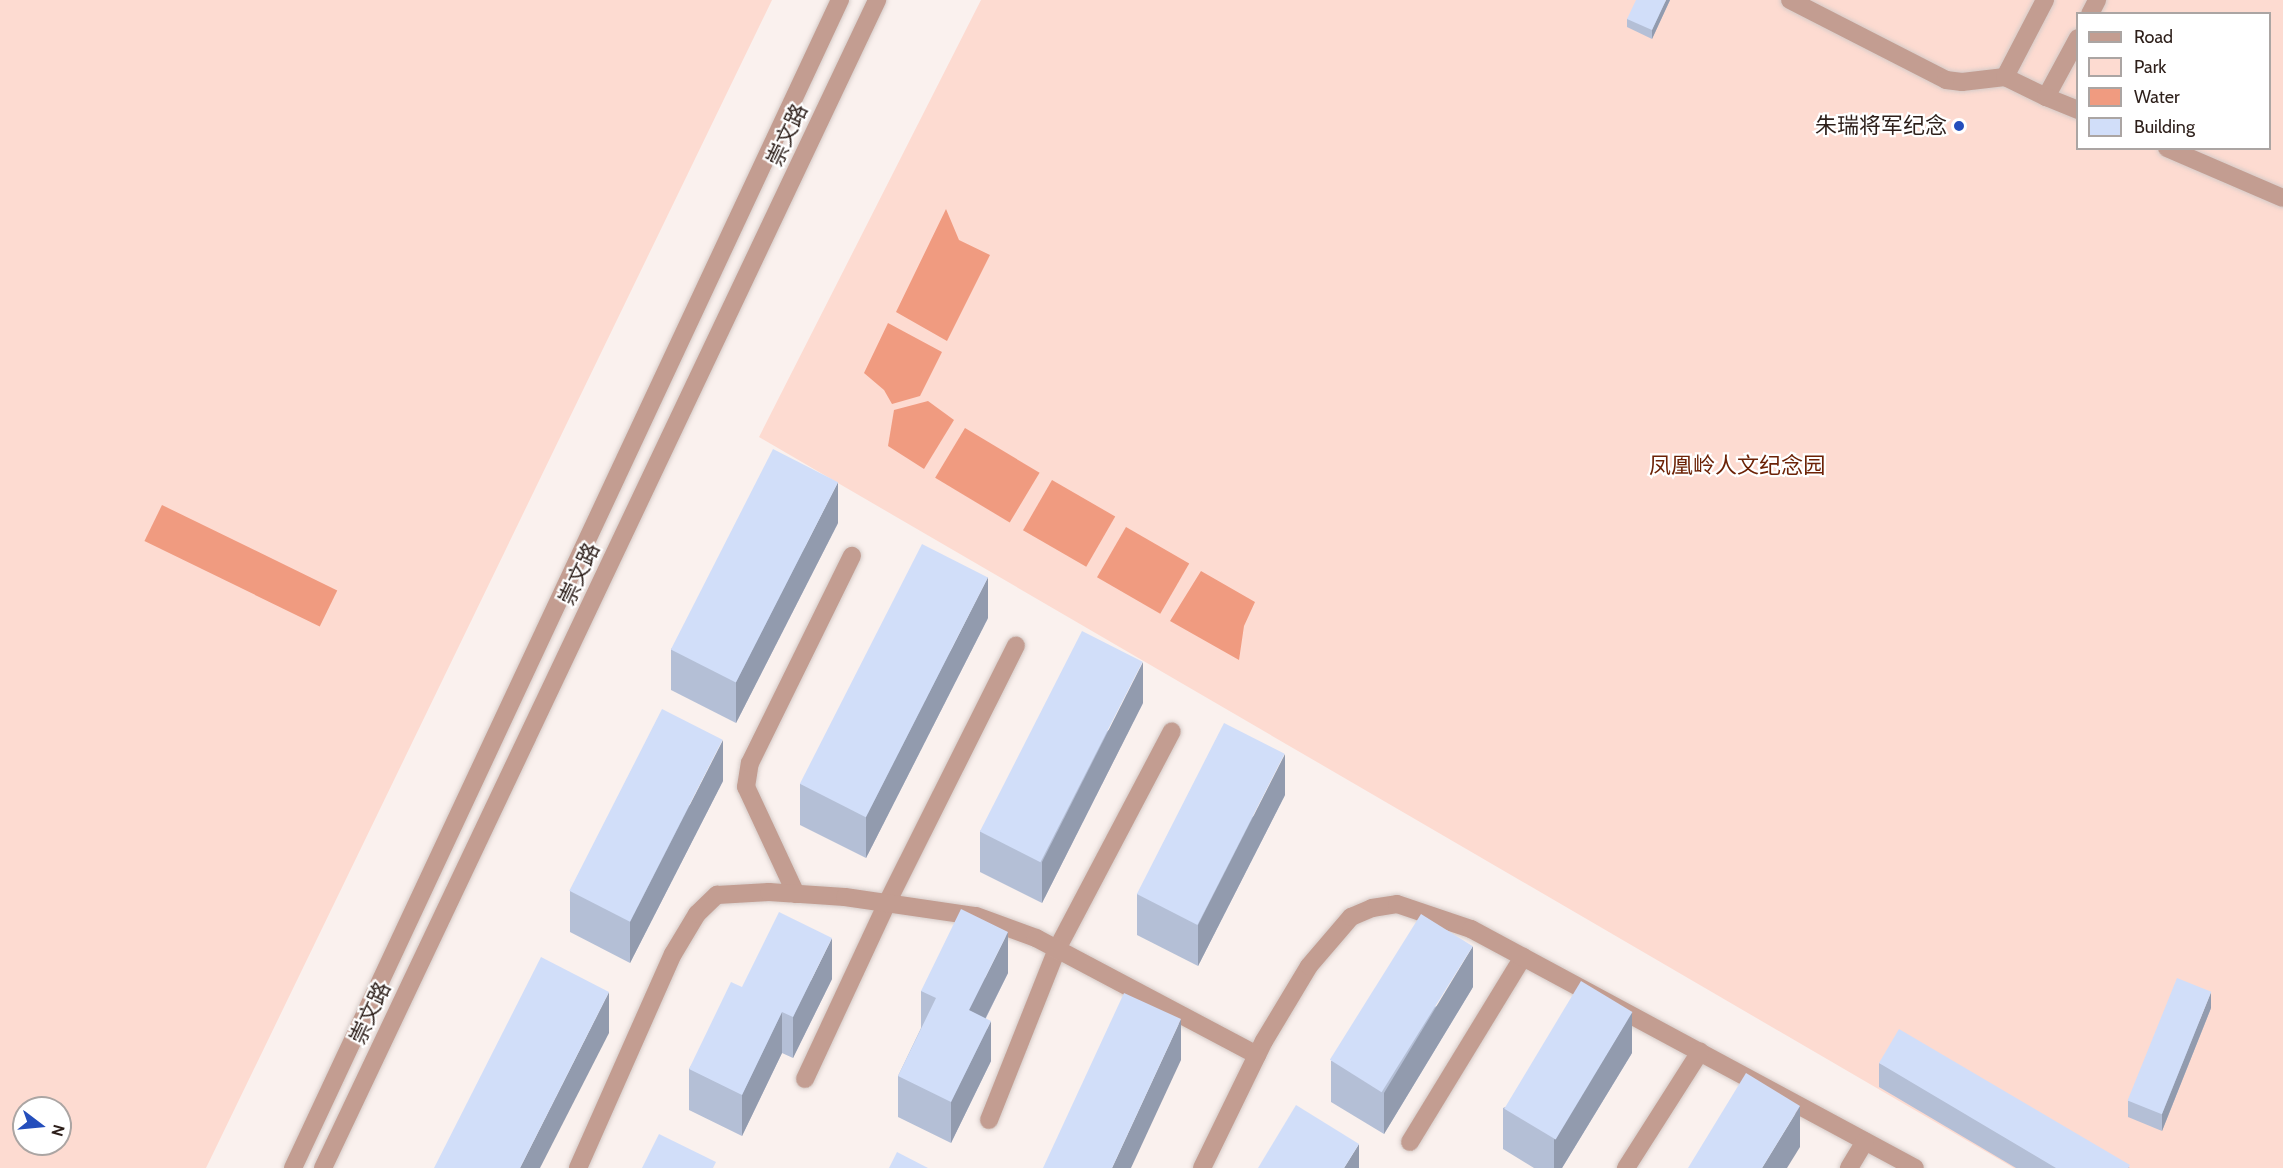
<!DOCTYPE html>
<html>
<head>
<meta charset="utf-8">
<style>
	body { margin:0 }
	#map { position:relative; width:2283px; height:1168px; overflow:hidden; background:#faf1ee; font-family:Cabin,"Noto Sans SC",sans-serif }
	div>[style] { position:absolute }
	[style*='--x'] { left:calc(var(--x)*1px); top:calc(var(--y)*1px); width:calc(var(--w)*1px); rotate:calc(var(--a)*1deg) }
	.green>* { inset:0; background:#fddbd1 }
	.water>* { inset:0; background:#f09b80; transform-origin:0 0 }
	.roads { filter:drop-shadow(0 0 2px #d5cbc8) drop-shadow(0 0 2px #d5cbc8) }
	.minor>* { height:18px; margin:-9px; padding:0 9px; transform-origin:9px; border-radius:9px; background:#c39d91 }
	.wall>* { inset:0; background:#b4bfd6 }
	.shaded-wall>* { inset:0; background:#929bae }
	.building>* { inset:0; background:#d1def9; transform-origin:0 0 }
	.dots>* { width:16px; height:16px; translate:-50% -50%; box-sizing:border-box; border:3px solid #fff; border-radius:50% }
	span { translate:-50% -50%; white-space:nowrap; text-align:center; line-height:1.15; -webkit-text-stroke:4.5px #fff; paint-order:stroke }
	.poi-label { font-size:22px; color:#2d1f1a }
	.right { translate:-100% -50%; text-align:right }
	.street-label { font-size:22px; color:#2d1f1a }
	.park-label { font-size:22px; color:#6c2206 }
	.legend { position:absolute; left:2076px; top:12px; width:195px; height:138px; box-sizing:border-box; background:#fff; border:2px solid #aba5a3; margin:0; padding:8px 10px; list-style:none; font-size:18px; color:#2d1f1a }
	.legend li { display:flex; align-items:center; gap:12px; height:30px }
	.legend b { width:30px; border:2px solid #aba5a3 }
	.north { position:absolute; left:12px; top:1096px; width:60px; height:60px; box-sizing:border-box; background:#fff; border:2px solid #aba5a3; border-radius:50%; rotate:106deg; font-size:16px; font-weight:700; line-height:24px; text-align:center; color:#2d1f1a }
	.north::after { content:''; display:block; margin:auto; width:21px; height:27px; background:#244ebc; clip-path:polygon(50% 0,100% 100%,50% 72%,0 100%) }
</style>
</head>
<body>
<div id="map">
	<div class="green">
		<div style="clip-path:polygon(evenodd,0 0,772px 0,206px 1168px,0 1168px,0 0,24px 1108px,60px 1108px,60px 1144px,24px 1144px,24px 1108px)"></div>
		<div style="clip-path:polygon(evenodd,981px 0,2283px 0,2283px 1168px,2014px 1168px,759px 437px,981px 0,2078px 14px,2270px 14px,2270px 148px,2078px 148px,2078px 14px)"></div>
	</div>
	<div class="water">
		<div style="clip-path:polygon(946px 209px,959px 240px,990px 255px,947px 341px,896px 312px)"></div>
		<div style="clip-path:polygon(888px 323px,942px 352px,920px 396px,892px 404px,884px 390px,864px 373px)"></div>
		<div style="clip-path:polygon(928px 401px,954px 420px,924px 469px,888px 446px,894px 410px)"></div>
		<div style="left:965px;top:428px;width:87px;height:58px;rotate:31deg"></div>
		<div style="left:1052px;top:480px;width:73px;height:58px;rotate:30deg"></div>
		<div style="left:162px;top:505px;width:195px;height:40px;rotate:26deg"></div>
		<div style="left:1126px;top:527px;width:73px;height:58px;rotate:30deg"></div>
		<div style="clip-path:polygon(1201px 571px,1255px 602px,1244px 626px,1239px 660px,1170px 621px)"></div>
	</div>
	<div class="roads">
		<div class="minor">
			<div style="--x:1790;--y:0;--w:175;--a:27.1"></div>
			<div style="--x:1946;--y:80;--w:16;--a:7"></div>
			<div style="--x:1962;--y:82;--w:43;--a:-6.6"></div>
			<div style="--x:2045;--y:0;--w:87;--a:117.5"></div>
			<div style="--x:2005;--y:77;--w:46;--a:26"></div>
			<div style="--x:2046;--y:97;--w:67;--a:-61.5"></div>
			<div style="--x:2090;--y:14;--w:16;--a:-63"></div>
			<div style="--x:2046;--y:97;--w:35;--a:22"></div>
			<div style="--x:2167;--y:148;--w:126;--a:23.3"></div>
			<div style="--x:796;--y:894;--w:118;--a:-115"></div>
			<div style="--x:746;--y:787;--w:24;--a:-81"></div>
			<div style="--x:750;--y:763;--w:231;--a:-63.8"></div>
			<div style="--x:805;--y:1079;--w:194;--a:-65"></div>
			<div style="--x:887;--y:903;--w:288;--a:-63.4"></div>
			<div style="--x:989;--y:1120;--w:184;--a:-68.3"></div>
			<div style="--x:1057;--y:949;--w:246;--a:-62.2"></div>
			<div style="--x:1410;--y:1142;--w:217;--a:-58.6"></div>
			<div style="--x:293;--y:1168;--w:1290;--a:-64.91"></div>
			<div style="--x:323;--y:1168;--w:1293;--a:-64.62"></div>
			<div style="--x:578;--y:1168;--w:234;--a:-66.1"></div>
			<div style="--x:673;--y:954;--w:47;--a:-59"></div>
			<div style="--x:697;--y:914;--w:28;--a:-44"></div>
			<div style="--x:717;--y:895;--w:52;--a:-3.3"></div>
			<div style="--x:769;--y:892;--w:76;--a:3.8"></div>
			<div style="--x:845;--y:897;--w:132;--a:8.3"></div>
			<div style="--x:976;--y:916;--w:64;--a:20.1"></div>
			<div style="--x:1036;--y:938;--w:250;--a:27.9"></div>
			<div style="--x:1202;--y:1168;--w:141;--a:-64"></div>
			<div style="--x:1264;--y:1041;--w:87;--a:-59"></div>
			<div style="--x:1309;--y:966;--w:65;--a:-49.4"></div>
			<div style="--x:1351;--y:917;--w:23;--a:-23"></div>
			<div style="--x:1372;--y:908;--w:25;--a:-9"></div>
			<div style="--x:1397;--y:904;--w:78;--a:18.7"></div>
			<div style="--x:1471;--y:929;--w:504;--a:28.29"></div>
			<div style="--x:1626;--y:1168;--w:138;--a:-57.5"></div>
			<div style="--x:1849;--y:1168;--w:31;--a:-59"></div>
		</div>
	</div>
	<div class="wall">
		<div style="clip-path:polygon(1670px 0,1652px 39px,1627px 27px,1627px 19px)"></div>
		<div style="clip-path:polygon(838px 523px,736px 723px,671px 690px,671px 649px)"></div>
		<div style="clip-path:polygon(988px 618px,866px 858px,800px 825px,800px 784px)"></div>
		<div style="clip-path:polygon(1143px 703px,1042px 903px,980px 872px,980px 831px)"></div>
		<div style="clip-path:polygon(723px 781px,630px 963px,570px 932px,570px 891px)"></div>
		<div style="clip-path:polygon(1285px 795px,1198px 966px,1137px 935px,1137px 894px)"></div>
		<div style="clip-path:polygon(1008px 973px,986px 1018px,991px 1061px,951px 1143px,898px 1117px,898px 1076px,921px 1028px,921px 991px)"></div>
		<div style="clip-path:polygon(832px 979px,793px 1058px,782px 1053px,742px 1136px,689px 1110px,689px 1069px,742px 987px)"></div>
		<div style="clip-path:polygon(1473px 987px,1384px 1134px,1331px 1102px,1331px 1061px)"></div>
		<div style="clip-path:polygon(2211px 1008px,2162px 1131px,2128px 1117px,2128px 1101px)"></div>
		<div style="clip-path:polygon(1632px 1053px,1562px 1168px,1534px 1168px,1503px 1149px,1503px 1108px)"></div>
		<div style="clip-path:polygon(1879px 1063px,2130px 1168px,2016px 1168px,1879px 1087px)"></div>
	</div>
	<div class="shaded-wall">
		<div style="clip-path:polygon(1666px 0,1670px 0,1652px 39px,1652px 30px)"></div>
		<div style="clip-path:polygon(838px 482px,838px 523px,736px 723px,736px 682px)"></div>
		<div style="clip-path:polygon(988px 577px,988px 618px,866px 858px,866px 817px)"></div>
		<div style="clip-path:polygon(1143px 662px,1143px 703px,1042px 903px,1042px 862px)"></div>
		<div style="clip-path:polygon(723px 740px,723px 781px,630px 963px,630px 922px)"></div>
		<div style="clip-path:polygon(1285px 754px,1285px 795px,1198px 966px,1198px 925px)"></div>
		<div style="clip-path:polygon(1008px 932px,1008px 973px,969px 1051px,969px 1010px)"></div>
		<div style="clip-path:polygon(832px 938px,832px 979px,793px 1058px,793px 1017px)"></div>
		<div style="clip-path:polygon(1473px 946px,1473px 987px,1384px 1134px,1384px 1093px)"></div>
		<div style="clip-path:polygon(609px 992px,609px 1033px,540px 1168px,520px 1168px)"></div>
		<div style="clip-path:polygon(2211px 992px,2211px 1008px,2162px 1131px,2162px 1114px)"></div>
		<div style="clip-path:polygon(782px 1012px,782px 1053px,742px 1136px,742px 1095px)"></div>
		<div style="clip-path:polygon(1632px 1012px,1632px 1053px,1562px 1168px,1554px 1168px,1554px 1140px)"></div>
		<div style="clip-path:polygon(1181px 1019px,1181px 1060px,1131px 1168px,1112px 1168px)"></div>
		<div style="clip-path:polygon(991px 1021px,991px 1061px,951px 1143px,951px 1102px)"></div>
		<div style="clip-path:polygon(1800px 1106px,1800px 1147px,1787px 1168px,1762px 1168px)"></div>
		<div style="clip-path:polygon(1359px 1144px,1359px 1168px,1344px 1168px)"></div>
	</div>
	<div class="building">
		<div style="clip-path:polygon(1636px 0,1666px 0,1652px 30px,1627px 19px)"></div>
		<div style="left:773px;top:449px;width:73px;height:225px;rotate:27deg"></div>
		<div style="left:922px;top:544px;width:74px;height:269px;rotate:27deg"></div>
		<div style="left:1082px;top:631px;width:68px;height:225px;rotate:27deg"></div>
		<div style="left:662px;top:709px;width:68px;height:204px;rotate:27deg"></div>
		<div style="left:1224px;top:723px;width:68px;height:192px;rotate:27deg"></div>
		<div style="clip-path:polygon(961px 909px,1008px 932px,969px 1010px,991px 1021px,951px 1102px,898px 1076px,936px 998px,921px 991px)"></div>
		<div style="clip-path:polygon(779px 912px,832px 938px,793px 1017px,782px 1012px,742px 1095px,689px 1069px,731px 982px,742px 987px)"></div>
		<div style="left:1421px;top:914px;width:61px;height:172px;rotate:32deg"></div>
		<div style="clip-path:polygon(541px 957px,609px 992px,520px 1168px,434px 1168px)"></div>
		<div style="left:2177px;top:978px;width:37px;height:132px;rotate:22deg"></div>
		<div style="left:1581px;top:981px;width:60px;height:149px;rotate:31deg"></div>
		<div style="clip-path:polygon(1124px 993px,1181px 1019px,1112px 1168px,1043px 1168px)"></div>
		<div style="clip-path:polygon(1899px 1029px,2130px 1165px,2128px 1168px,2056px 1168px,1879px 1063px)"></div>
		<div style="clip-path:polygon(1746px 1073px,1800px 1106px,1762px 1168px,1688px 1168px)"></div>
		<div style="clip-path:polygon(1296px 1105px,1359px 1144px,1344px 1168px,1258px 1168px)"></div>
		<div style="clip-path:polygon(659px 1134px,716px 1162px,713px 1168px,642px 1168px)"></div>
		<div style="clip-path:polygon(897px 1152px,928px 1168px,889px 1168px)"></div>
	</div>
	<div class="dots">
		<div style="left:1959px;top:126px;background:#244ebc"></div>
	</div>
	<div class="poi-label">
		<span class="right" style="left:1947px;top:126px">朱瑞将军纪念</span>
	</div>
	<div class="street-label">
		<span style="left:787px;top:135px;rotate:-65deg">崇文路</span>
		<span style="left:579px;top:574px;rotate:-65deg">崇文路</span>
		<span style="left:370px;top:1013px;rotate:-65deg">崇文路</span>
	</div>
	<div class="park-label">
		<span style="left:1737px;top:466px">凤凰岭人文纪念园</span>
	</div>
	<ul class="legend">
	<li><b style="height:8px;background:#c39d91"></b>Road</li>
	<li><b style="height:16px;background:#fddbd1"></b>Park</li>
	<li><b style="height:16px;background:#f09b80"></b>Water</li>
	<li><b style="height:16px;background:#d1def9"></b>Building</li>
	</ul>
	<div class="north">N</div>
</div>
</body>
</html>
